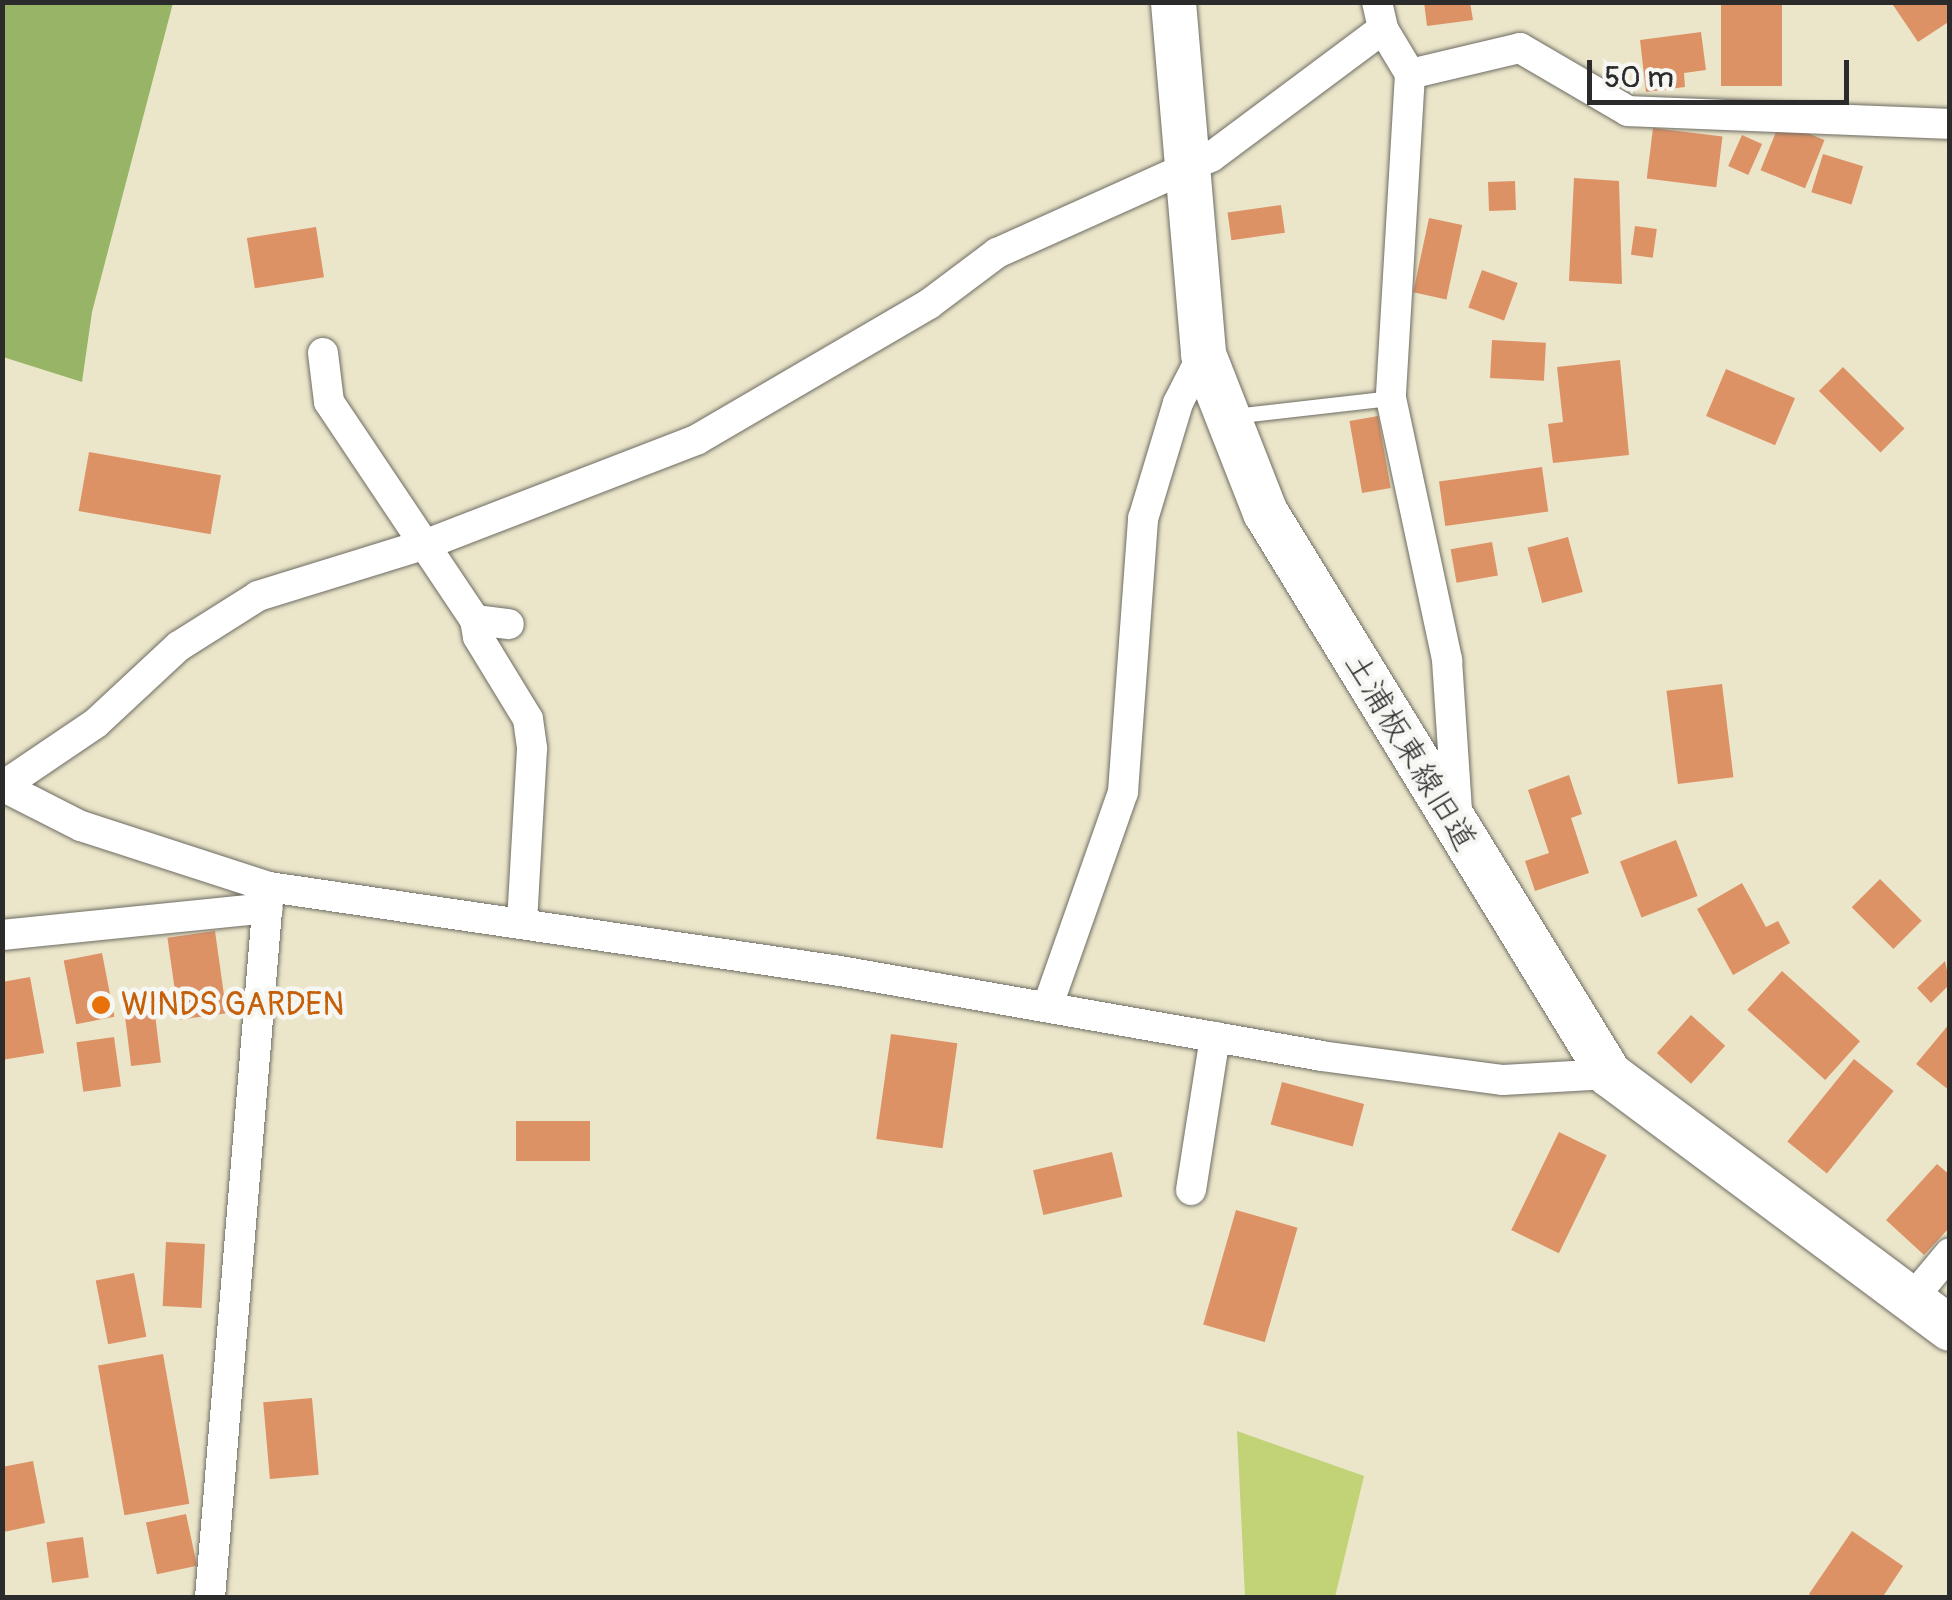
<!DOCTYPE html>
<html>
<head>
<meta charset="utf-8">
<style>
	body { margin:0 }
	#map { position:relative; width:1952px; height:1600px; overflow:hidden; background:#ebe6ca; font-family:Pangolin,"Klee One",sans-serif }
	div>[style] { position:absolute }
	[style*='--x'] { left:calc(var(--x)*1px); top:calc(var(--y)*1px); width:calc(var(--w)*1px); rotate:calc(var(--a)*1deg) }
	.green>* { inset:0; background:#c1d376 }
	.forest>* { inset:0; background:#98b567 }
	.building>* { inset:0; background:#dd9266; transform-origin:0 0 }
	.roads { filter:drop-shadow(0 0 2px #6e6c63) drop-shadow(0 0 2px #6e6c63) }
	.lane>* { height:15px; margin:-7.5px; padding:0 7.5px; transform-origin:7.5px; border-radius:7.5px; background:#fff }
	.street>* { height:30px; margin:-15px; padding:0 15px; transform-origin:15px; border-radius:15px; background:#fff }
	.secondary>* { height:45px; margin:-22.5px; padding:0 22.5px; transform-origin:22.5px; border-radius:22.5px; background:#fff }
	.dots>* { width:28px; height:28px; translate:-50% -50%; box-sizing:border-box; border:5px solid #f6f6f2; border-radius:50% }
	span { translate:-50% -50%; white-space:nowrap; text-align:center; line-height:1.15; -webkit-text-stroke:9px #f6f6f2; paint-order:stroke }
	.street-label { font-size:32px; color:#2b2b2b }
	.food-label { font-size:32px; color:#c56008 }
	.left { translate:0 -50%; text-align:left }
	.frame { position:absolute; inset:0; border:5px solid #2b2b2b; pointer-events:none }
	.scale { position:absolute; left:1587px; top:60px; width:262px; height:45px; box-sizing:border-box; border:5px solid #2b2b2b; border-top:0; padding-left:12px; font-size:30px; line-height:35px; white-space:nowrap; color:#2b2b2b; -webkit-text-stroke:8px #f6f6f2; paint-order:stroke }
</style>
</head>
<body>
<div id="map">
	<div class="green">
		<div style="clip-path:polygon(1237px 1431px,1364px 1476px,1335px 1597px,1245px 1597px)"></div>
	</div>
	<div class="forest">
		<div style="clip-path:polygon(2px 3px,173px 3px,92px 312px,82px 382px,3px 357px)"></div>
	</div>
	<div class="building">
		<div style="clip-path:polygon(1424px 2px,1470px 2px,1473px 20px,1427px 26px)"></div>
		<div style="left:1721px;top:2px;width:61px;height:84px"></div>
		<div style="clip-path:polygon(1891px 2px,1947px 2px,1950px 21px,1918px 42px)"></div>
		<div style="clip-path:polygon(1701px 32px,1706px 70px,1684px 73px,1685px 87px,1646px 92px,1640px 40px)"></div>
		<div style="left:1780px;top:122px;width:48px;height:52px;rotate:22deg"></div>
		<div style="left:1653px;top:128px;width:70px;height:51px;rotate:7deg"></div>
		<div style="left:1742px;top:135px;width:22px;height:34px;rotate:24deg"></div>
		<div style="left:1823px;top:154px;width:42px;height:40px;rotate:17deg"></div>
		<div style="clip-path:polygon(1574px 178px,1619px 181px,1622px 284px,1569px 281px)"></div>
		<div style="left:1515px;top:181px;width:29px;height:27px;rotate:88deg"></div>
		<div style="left:1281px;top:205px;width:28px;height:54px;rotate:82deg"></div>
		<div style="left:1429px;top:218px;width:34px;height:76px;rotate:12deg"></div>
		<div style="left:1635px;top:226px;width:22px;height:29px;rotate:8deg"></div>
		<div style="left:316px;top:227px;width:51px;height:70px;rotate:81deg"></div>
		<div style="left:1482px;top:270px;width:38px;height:40px;rotate:20deg"></div>
		<div style="left:1492px;top:340px;width:54px;height:38px;rotate:3deg"></div>
		<div style="clip-path:polygon(1620px 360px,1629px 455px,1553px 463px,1548px 424px,1563px 422px,1557px 367px)"></div>
		<div style="left:1843px;top:367px;width:87px;height:34px;rotate:45deg"></div>
		<div style="left:1726px;top:369px;width:75px;height:51px;rotate:23deg"></div>
		<div style="left:1378px;top:416px;width:73px;height:29px;rotate:80deg"></div>
		<div style="left:89px;top:452px;width:134px;height:60px;rotate:10deg"></div>
		<div style="left:1542px;top:467px;width:45px;height:104px;rotate:82deg"></div>
		<div style="left:1568px;top:537px;width:57px;height:42px;rotate:75deg"></div>
		<div style="left:1492px;top:542px;width:34px;height:42px;rotate:80deg"></div>
		<div style="left:1722px;top:684px;width:94px;height:56px;rotate:83deg"></div>
		<div style="clip-path:polygon(1569px 775px,1582px 814px,1571px 818px,1589px 873px,1535px 891px,1525px 861px,1549px 853px,1528px 790px)"></div>
		<div style="left:1676px;top:840px;width:60px;height:60px;rotate:69deg"></div>
		<div style="left:1880px;top:879px;width:59px;height:40px;rotate:45deg"></div>
		<div style="clip-path:polygon(1742px 883px,1766px 927px,1778px 921px,1790px 943px,1733px 975px,1697px 909px)"></div>
		<div style="left:215px;top:931px;width:83px;height:48px;rotate:82deg"></div>
		<div style="left:102px;top:953px;width:65px;height:39px;rotate:79deg"></div>
		<div style="clip-path:polygon(1945px 961px,1950px 984px,1931px 1003px,1917px 988px)"></div>
		<div style="left:1782px;top:971px;width:105px;height:52px;rotate:42deg"></div>
		<div style="clip-path:polygon(30px 977px,44px 1053px,2px 1060px,2px 982px)"></div>
		<div style="left:152px;top:990px;width:73px;height:30px;rotate:83deg"></div>
		<div style="left:1691px;top:1015px;width:46px;height:51px;rotate:42deg"></div>
		<div style="clip-path:polygon(1950px 1023px,1950px 1091px,1916px 1064px)"></div>
		<div style="left:891px;top:1034px;width:67px;height:106px;rotate:8deg"></div>
		<div style="left:114px;top:1037px;width:50px;height:38px;rotate:82deg"></div>
		<div style="left:1854px;top:1059px;width:51px;height:106px;rotate:39deg"></div>
		<div style="left:1282px;top:1082px;width:85px;height:44px;rotate:15deg"></div>
		<div style="left:590px;top:1121px;width:40px;height:74px;rotate:90deg"></div>
		<div style="left:1559px;top:1132px;width:53px;height:109px;rotate:26deg"></div>
		<div style="left:1112px;top:1152px;width:46px;height:81px;rotate:77deg"></div>
		<div style="clip-path:polygon(1937px 1164px,1950px 1175px,1950px 1227px,1924px 1255px,1886px 1220px)"></div>
		<div style="left:1236px;top:1210px;width:64px;height:119px;rotate:16deg"></div>
		<div style="left:166px;top:1242px;width:39px;height:64px;rotate:3deg"></div>
		<div style="left:134px;top:1273px;width:65px;height:39px;rotate:79deg"></div>
		<div style="left:163px;top:1354px;width:152px;height:66px;rotate:80deg"></div>
		<div style="left:312px;top:1398px;width:77px;height:49px;rotate:85deg"></div>
		<div style="clip-path:polygon(33px 1461px,45px 1523px,4px 1532px,2px 1467px)"></div>
		<div style="left:186px;top:1514px;width:53px;height:41px;rotate:78deg"></div>
		<div style="clip-path:polygon(1852px 1531px,1903px 1566px,1882px 1598px,1814px 1598px,1809px 1594px)"></div>
		<div style="left:83px;top:1537px;width:41px;height:37px;rotate:82deg"></div>
	</div>
	<div class="roads">
		<div class="lane">
			<div style="--x:1233;--y:416;--w:159;--a:-6.5"></div>
		</div>
		<div class="street">
			<div style="--x:1377;--y:2;--w:28;--a:77"></div>
			<div style="--x:1383;--y:29;--w:52;--a:59"></div>
			<div style="--x:1410;--y:74;--w:325;--a:93.4"></div>
			<div style="--x:1391;--y:398;--w:268;--a:77.9"></div>
			<div style="--x:1447;--y:660;--w:164;--a:86.2"></div>
			<div style="--x:1410;--y:74;--w:113;--a:-13.3"></div>
			<div style="--x:1520;--y:48;--w:125;--a:30.3"></div>
			<div style="--x:1628;--y:111;--w:322;--a:2.3"></div>
			<div style="--x:323;--y:353;--w:49;--a:83"></div>
			<div style="--x:329;--y:402;--w:262;--a:56.2"></div>
			<div style="--x:475;--y:620;--w:34;--a:7"></div>
			<div style="--x:475;--y:620;--w:17;--a:80"></div>
			<div style="--x:478;--y:637;--w:96;--a:58.6"></div>
			<div style="--x:528;--y:719;--w:30;--a:82"></div>
			<div style="--x:532;--y:749;--w:173;--a:93.3"></div>
			<div style="--x:2;--y:786;--w:89;--a:26.9"></div>
			<div style="--x:81;--y:826;--w:198;--a:18"></div>
			<div style="--x:269;--y:887;--w:577;--a:8.37"></div>
			<div style="--x:840;--y:971;--w:488;--a:10"></div>
			<div style="--x:1321;--y:1056;--w:184;--a:7.5"></div>
			<div style="--x:1503;--y:1080;--w:106;--a:-3.2"></div>
			<div style="--x:3;--y:786;--w:112;--a:-34.1"></div>
			<div style="--x:96;--y:723;--w:113;--a:-42.9"></div>
			<div style="--x:179;--y:646;--w:93;--a:-32.3"></div>
			<div style="--x:258;--y:596;--w:179;--a:-17.2"></div>
			<div style="--x:429;--y:543;--w:288;--a:-21.1"></div>
			<div style="--x:698;--y:439;--w:268;--a:-30.3"></div>
			<div style="--x:929;--y:304;--w:85;--a:-36.9"></div>
			<div style="--x:997;--y:253;--w:235;--a:-24.2"></div>
			<div style="--x:1211;--y:157;--w:214;--a:-36.7"></div>
			<div style="--x:2;--y:935;--w:267;--a:-5.8"></div>
			<div style="--x:1048;--y:1005;--w:226;--a:-70.6"></div>
			<div style="--x:1123;--y:792;--w:274;--a:-85.8"></div>
			<div style="--x:1143;--y:519;--w:121;--a:-73.2"></div>
			<div style="--x:1178;--y:403;--w:55;--a:-63"></div>
			<div style="--x:1191;--y:1190;--w:155;--a:-81.1"></div>
			<div style="--x:1910;--y:1301;--w:62;--a:-50.2"></div>
			<div style="--x:210;--y:1598;--w:713;--a:-85.26"></div>
		</div>
		<div class="secondary">
			<div style="--x:1173;--y:2;--w:353;--a:85.1"></div>
			<div style="--x:1203;--y:354;--w:170;--a:68.6"></div>
			<div style="--x:1265;--y:512;--w:659;--a:58.53"></div>
			<div style="--x:1609;--y:1074;--w:425;--a:36.7"></div>
		</div>
	</div>
	<div class="dots">
		<div style="left:101px;top:1005px;background:#e8710a"></div>
	</div>
	<div class="street-label">
		<span style="left:1410px;top:752px;rotate:59deg">土浦板東線旧道</span>
	</div>
	<div class="food-label">
		<span class="left" style="left:121px;top:1005px">WINDS GARDEN</span>
	</div>
	<div class="frame"></div>
	<div class="scale">50 m</div>
</div>
</body>
</html>
